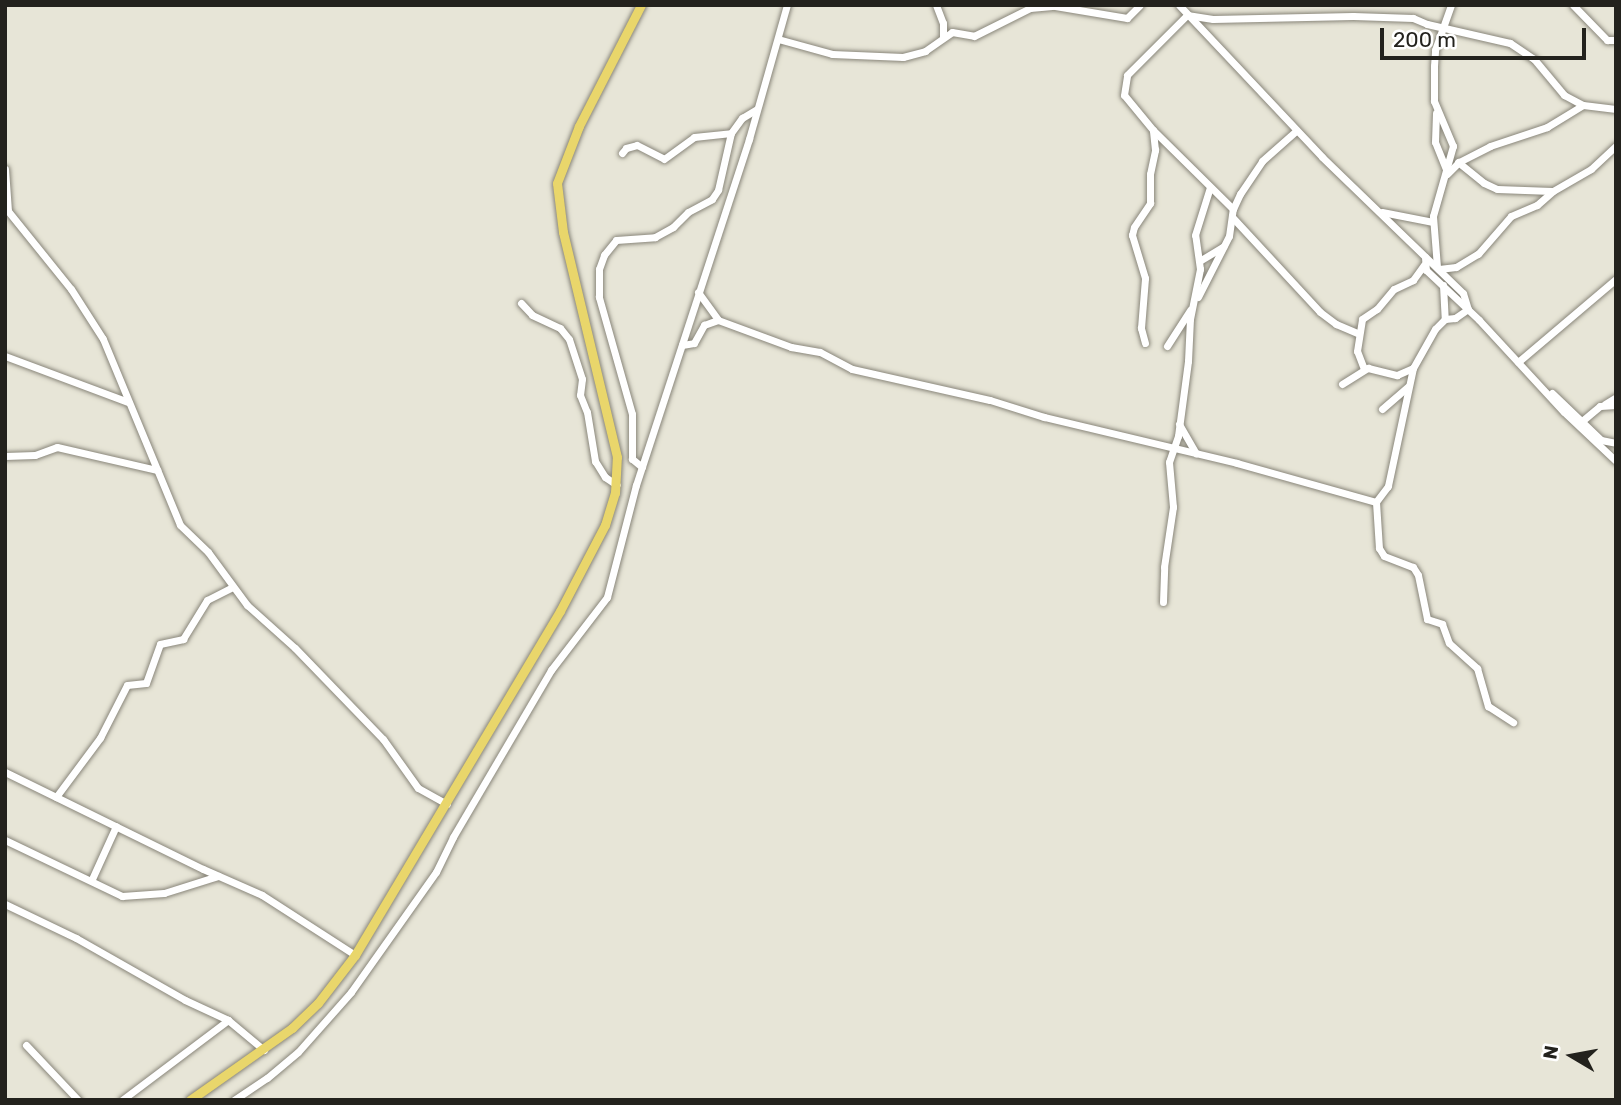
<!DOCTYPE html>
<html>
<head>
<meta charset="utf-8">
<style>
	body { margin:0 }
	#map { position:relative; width:1621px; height:1105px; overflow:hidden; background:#e7e5d7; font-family:Rubik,sans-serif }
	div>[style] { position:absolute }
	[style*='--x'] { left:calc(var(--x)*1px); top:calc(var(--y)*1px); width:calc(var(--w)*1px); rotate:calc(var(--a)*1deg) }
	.roads { filter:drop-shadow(0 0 2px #89867a) drop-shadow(0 0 2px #89867a) }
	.minor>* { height:7px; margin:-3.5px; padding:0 3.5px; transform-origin:3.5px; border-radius:3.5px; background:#fff }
	.major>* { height:9px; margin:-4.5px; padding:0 4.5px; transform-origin:4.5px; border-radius:4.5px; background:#e9d66b }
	span { translate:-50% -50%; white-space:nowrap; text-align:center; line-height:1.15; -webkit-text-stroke:5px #fff; paint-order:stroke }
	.frame { position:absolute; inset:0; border:7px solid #23221d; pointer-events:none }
	.north { position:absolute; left:1537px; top:1021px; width:70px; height:70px; -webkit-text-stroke:5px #fff; paint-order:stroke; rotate:280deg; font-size:19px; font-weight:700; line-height:28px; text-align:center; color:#23221d }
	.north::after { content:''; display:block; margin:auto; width:24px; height:32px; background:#23221d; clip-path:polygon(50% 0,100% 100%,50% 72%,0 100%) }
	.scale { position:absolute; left:1380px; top:28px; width:206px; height:32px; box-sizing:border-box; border:4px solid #23221d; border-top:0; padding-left:9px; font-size:21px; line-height:24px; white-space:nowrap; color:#23221d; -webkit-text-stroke:5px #fff; paint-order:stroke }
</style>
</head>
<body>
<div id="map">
	<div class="roads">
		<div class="minor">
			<div style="--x:936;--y:5;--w:19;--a:69"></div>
			<div style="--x:943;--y:23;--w:14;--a:90"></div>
			<div style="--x:1179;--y:5;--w:209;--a:46.7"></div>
			<div style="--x:1322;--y:157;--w:196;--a:44"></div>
			<div style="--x:1463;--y:293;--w:17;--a:73"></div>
			<div style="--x:1468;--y:309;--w:16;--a:145"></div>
			<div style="--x:1455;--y:318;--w:10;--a:174"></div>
			<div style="--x:1573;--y:5;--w:49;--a:45.8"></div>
			<div style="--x:1607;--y:40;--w:9;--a:0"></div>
			<div style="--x:778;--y:39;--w:56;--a:15.5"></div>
			<div style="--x:832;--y:54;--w:71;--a:2.4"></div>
			<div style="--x:903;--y:57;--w:23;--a:-15"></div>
			<div style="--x:925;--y:51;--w:33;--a:-35"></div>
			<div style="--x:952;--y:32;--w:22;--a:10"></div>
			<div style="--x:974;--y:36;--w:63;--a:-26.6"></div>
			<div style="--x:1030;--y:8;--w:25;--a:-5"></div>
			<div style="--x:1055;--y:6;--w:73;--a:9.5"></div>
			<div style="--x:1127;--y:18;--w:18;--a:-45"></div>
			<div style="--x:1436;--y:113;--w:29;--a:92"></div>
			<div style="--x:1435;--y:142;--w:29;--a:68"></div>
			<div style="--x:622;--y:153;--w:6;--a:-51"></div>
			<div style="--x:626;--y:148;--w:11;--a:-15"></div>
			<div style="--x:637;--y:145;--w:30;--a:27"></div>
			<div style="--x:664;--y:159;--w:37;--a:-36"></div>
			<div style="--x:694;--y:137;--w:37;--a:-6"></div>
			<div style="--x:1458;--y:162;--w:33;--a:39"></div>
			<div style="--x:1484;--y:183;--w:14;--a:25"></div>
			<div style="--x:1497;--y:189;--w:55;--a:2.1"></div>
			<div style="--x:5;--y:169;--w:42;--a:85.9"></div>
			<div style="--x:8;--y:211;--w:100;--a:51.1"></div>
			<div style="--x:71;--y:289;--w:59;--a:57.4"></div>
			<div style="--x:103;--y:339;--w:201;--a:67.5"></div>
			<div style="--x:180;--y:525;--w:39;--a:44"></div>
			<div style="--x:208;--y:552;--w:66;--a:53.7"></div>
			<div style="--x:247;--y:605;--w:64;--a:41.9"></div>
			<div style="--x:295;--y:648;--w:127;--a:46"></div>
			<div style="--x:383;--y:739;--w:60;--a:54.5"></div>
			<div style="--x:418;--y:788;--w:33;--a:29"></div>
			<div style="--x:1447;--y:174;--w:17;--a:-45"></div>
			<div style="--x:1459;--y:162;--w:35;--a:-27"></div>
			<div style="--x:1490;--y:146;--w:60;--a:-18.4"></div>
			<div style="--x:1547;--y:127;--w:42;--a:-31.4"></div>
			<div style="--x:1233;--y:209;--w:112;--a:-135.4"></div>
			<div style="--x:1153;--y:130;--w:45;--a:-129.6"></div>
			<div style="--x:1124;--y:95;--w:20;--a:-81"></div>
			<div style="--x:1127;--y:75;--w:85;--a:-45"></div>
			<div style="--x:1187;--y:15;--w:26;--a:9"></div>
			<div style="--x:1213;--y:19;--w:140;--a:-1.2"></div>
			<div style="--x:1353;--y:16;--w:60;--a:1.9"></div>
			<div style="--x:1413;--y:18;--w:15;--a:23"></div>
			<div style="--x:1427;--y:24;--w:85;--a:12.9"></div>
			<div style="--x:1510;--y:43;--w:29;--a:34"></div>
			<div style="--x:1534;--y:59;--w:47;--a:50.2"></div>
			<div style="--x:1564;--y:95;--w:21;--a:28"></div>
			<div style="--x:1583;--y:105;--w:33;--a:7"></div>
			<div style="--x:1382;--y:212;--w:52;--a:11.1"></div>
			<div style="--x:1233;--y:218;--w:128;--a:47.2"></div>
			<div style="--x:1320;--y:312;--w:20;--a:37"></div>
			<div style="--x:1336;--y:324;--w:23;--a:23"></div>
			<div style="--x:1425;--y:257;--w:13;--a:86"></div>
			<div style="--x:1426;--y:270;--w:73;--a:43.3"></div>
			<div style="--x:1479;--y:320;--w:125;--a:47.3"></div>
			<div style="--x:1564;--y:412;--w:71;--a:43.3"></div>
			<div style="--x:1201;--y:260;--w:26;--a:-31"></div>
			<div style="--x:1437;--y:267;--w:51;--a:-94.5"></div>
			<div style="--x:1433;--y:216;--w:73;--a:-74.1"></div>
			<div style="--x:1453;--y:146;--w:49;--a:-112.9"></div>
			<div style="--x:1434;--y:101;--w:35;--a:-90"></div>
			<div style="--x:1434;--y:66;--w:16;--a:-86"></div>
			<div style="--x:1435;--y:50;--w:48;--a:-70.4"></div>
			<div style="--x:1439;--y:269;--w:17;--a:-7"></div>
			<div style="--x:1456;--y:267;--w:26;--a:-31"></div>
			<div style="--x:1478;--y:254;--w:50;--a:-49"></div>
			<div style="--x:1511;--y:216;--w:28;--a:-23"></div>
			<div style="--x:1537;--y:205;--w:21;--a:-41"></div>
			<div style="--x:1553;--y:191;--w:44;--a:-30.1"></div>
			<div style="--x:1591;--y:169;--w:34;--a:-43"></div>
			<div style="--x:1443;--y:285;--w:34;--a:87"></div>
			<div style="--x:1445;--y:319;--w:14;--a:135"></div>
			<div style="--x:1435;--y:329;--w:45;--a:119.4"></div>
			<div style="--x:1413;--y:368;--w:121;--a:102"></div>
			<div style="--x:1388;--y:486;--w:20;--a:127"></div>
			<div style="--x:1376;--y:502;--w:46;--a:86.3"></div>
			<div style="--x:1379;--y:548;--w:9;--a:58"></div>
			<div style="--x:1384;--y:556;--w:31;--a:21"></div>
			<div style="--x:1413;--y:567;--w:9;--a:58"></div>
			<div style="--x:1418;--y:575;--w:45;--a:78.4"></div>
			<div style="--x:1427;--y:619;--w:16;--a:18"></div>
			<div style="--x:1442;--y:624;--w:20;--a:70"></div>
			<div style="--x:1449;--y:643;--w:38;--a:42"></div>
			<div style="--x:1477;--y:668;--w:40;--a:74"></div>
			<div style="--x:1488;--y:706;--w:30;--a:33"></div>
			<div style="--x:698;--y:292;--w:34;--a:54"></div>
			<div style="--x:718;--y:320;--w:78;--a:20.3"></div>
			<div style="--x:791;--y:347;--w:29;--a:10"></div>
			<div style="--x:820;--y:352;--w:36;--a:28"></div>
			<div style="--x:852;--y:369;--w:141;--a:12.7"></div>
			<div style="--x:990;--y:400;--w:57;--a:17.5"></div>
			<div style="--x:1044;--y:417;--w:198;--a:13.4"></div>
			<div style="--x:1237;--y:463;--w:144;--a:15.7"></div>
			<div style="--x:1198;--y:297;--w:68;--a:-63.1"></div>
			<div style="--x:1229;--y:236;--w:27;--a:-82"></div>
			<div style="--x:1233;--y:209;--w:17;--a:-65"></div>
			<div style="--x:1240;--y:194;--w:40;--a:-56"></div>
			<div style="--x:1262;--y:161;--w:45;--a:-41.4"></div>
			<div style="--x:521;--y:303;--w:16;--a:47"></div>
			<div style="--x:532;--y:315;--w:31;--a:25"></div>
			<div style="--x:560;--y:328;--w:14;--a:51"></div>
			<div style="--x:569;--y:339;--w:42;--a:72"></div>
			<div style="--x:582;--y:379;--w:16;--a:97"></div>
			<div style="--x:580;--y:395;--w:18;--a:68"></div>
			<div style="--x:587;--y:412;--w:50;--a:80.7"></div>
			<div style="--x:595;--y:461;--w:19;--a:58"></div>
			<div style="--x:605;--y:477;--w:14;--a:34"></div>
			<div style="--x:1145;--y:343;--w:16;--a:-105"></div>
			<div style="--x:1141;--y:328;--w:50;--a:-85.4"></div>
			<div style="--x:1145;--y:278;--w:45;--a:-106.8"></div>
			<div style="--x:1132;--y:235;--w:8;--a:-76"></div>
			<div style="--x:1134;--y:227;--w:29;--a:-56"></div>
			<div style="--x:1150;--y:203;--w:29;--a:-90"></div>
			<div style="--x:1150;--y:174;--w:25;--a:-78"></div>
			<div style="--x:1155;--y:150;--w:20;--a:-96"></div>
			<div style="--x:682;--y:345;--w:12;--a:-9"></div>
			<div style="--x:694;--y:343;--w:21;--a:-61"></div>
			<div style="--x:704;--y:325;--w:15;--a:-20"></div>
			<div style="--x:1167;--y:346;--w:43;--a:-57.4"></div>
			<div style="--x:5;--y:356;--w:131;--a:20.5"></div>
			<div style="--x:1518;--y:362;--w:128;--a:-40.3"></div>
			<div style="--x:1364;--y:369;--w:19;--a:-111"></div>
			<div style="--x:1357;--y:351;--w:32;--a:-81"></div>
			<div style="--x:1362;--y:319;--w:18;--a:-34"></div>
			<div style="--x:1377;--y:309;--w:26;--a:-50"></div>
			<div style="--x:1394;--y:289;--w:21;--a:-25"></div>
			<div style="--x:1413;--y:280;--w:19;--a:-54"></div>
			<div style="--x:1342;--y:384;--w:31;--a:-32"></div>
			<div style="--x:1368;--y:368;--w:30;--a:14"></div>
			<div style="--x:1397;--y:375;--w:17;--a:-24"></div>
			<div style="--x:1552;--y:393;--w:68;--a:43.8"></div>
			<div style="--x:1601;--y:440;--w:15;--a:11"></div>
			<div style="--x:1605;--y:404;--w:13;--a:-32"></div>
			<div style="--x:1382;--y:409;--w:35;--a:-41"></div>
			<div style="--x:1582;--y:421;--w:23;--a:-40"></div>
			<div style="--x:1600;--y:406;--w:16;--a:-4"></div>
			<div style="--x:1179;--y:424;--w:34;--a:60"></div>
			<div style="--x:5;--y:456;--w:30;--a:-2"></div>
			<div style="--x:35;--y:455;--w:23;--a:-20"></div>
			<div style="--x:57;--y:447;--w:103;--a:13"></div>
			<div style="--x:642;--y:467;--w:13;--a:-141"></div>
			<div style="--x:632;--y:459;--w:45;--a:-90"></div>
			<div style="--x:632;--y:414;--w:122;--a:-105.8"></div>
			<div style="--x:599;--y:297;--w:28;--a:-90"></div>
			<div style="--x:599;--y:269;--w:15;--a:-70"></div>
			<div style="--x:604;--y:255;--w:19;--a:-51"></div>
			<div style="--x:616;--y:240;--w:39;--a:-4"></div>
			<div style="--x:655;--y:237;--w:21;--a:-29"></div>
			<div style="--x:673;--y:227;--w:21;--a:-45"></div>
			<div style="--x:688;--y:212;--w:27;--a:-28"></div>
			<div style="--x:712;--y:199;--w:11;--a:-56"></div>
			<div style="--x:718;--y:190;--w:58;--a:-77.2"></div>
			<div style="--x:731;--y:133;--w:19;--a:-54"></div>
			<div style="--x:742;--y:118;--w:17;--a:-31"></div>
			<div style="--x:1163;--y:602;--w:35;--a:-88"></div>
			<div style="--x:1164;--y:567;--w:61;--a:-81.5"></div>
			<div style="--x:1173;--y:507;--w:45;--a:-95.1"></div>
			<div style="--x:1169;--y:462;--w:28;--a:-71"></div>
			<div style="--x:1178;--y:436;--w:76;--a:-82.4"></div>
			<div style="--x:1188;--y:361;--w:42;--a:-87.3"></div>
			<div style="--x:1190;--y:319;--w:51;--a:-78.7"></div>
			<div style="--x:1200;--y:269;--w:34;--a:-98"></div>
			<div style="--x:1195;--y:235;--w:50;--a:-72.6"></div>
			<div style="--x:5;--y:772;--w:220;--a:26.1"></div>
			<div style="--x:203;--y:869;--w:64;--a:23.8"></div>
			<div style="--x:262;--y:895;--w:111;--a:32.8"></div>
			<div style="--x:56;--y:797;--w:74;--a:-53.3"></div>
			<div style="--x:100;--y:738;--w:59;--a:-63"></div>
			<div style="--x:127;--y:685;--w:19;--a:-6"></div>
			<div style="--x:146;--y:683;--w:41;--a:-70.3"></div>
			<div style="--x:160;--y:644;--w:24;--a:-12"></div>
			<div style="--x:183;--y:639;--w:46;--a:-58.4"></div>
			<div style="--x:207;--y:600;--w:28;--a:-27"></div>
			<div style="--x:5;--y:840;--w:130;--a:25.6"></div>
			<div style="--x:122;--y:896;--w:42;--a:-4.1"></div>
			<div style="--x:164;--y:893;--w:57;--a:-17.5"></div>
			<div style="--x:92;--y:879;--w:58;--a:-65.6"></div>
			<div style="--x:5;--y:904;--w:79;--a:25.6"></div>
			<div style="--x:76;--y:938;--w:125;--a:29.6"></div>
			<div style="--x:185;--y:1000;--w:47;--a:24.9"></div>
			<div style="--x:228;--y:1020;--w:47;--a:39.8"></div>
			<div style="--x:26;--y:1045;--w:76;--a:46.6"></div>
			<div style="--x:122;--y:1100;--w:133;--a:-37"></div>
			<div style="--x:234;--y:1100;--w:40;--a:-34"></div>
			<div style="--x:267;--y:1078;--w:40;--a:-40"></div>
			<div style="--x:298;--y:1052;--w:80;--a:-48.5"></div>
			<div style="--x:351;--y:992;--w:147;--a:-54.7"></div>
			<div style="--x:436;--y:872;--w:39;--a:-64"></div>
			<div style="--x:453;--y:837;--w:194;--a:-59.6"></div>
			<div style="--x:551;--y:670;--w:92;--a:-52.5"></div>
			<div style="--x:607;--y:597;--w:116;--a:-75.5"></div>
			<div style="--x:636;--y:485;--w:364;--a:-71.9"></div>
			<div style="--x:749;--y:139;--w:139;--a:-74.2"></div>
		</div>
		<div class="major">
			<div style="--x:190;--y:1100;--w:125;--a:-35.2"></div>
			<div style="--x:292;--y:1028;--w:36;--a:-44"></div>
			<div style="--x:318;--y:1003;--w:61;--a:-52.4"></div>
			<div style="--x:355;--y:955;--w:400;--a:-59.2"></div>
			<div style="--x:560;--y:611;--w:97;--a:-62.4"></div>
			<div style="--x:605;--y:525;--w:34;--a:-73"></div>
			<div style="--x:615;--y:493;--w:36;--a:-87"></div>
			<div style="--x:617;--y:457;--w:231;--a:-103.5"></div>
			<div style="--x:563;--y:232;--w:49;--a:-97"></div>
			<div style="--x:557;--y:183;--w:61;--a:-68.9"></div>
			<div style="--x:579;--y:126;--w:136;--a:-62.9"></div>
		</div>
	</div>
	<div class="frame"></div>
	<div class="north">N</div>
	<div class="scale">200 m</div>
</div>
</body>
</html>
